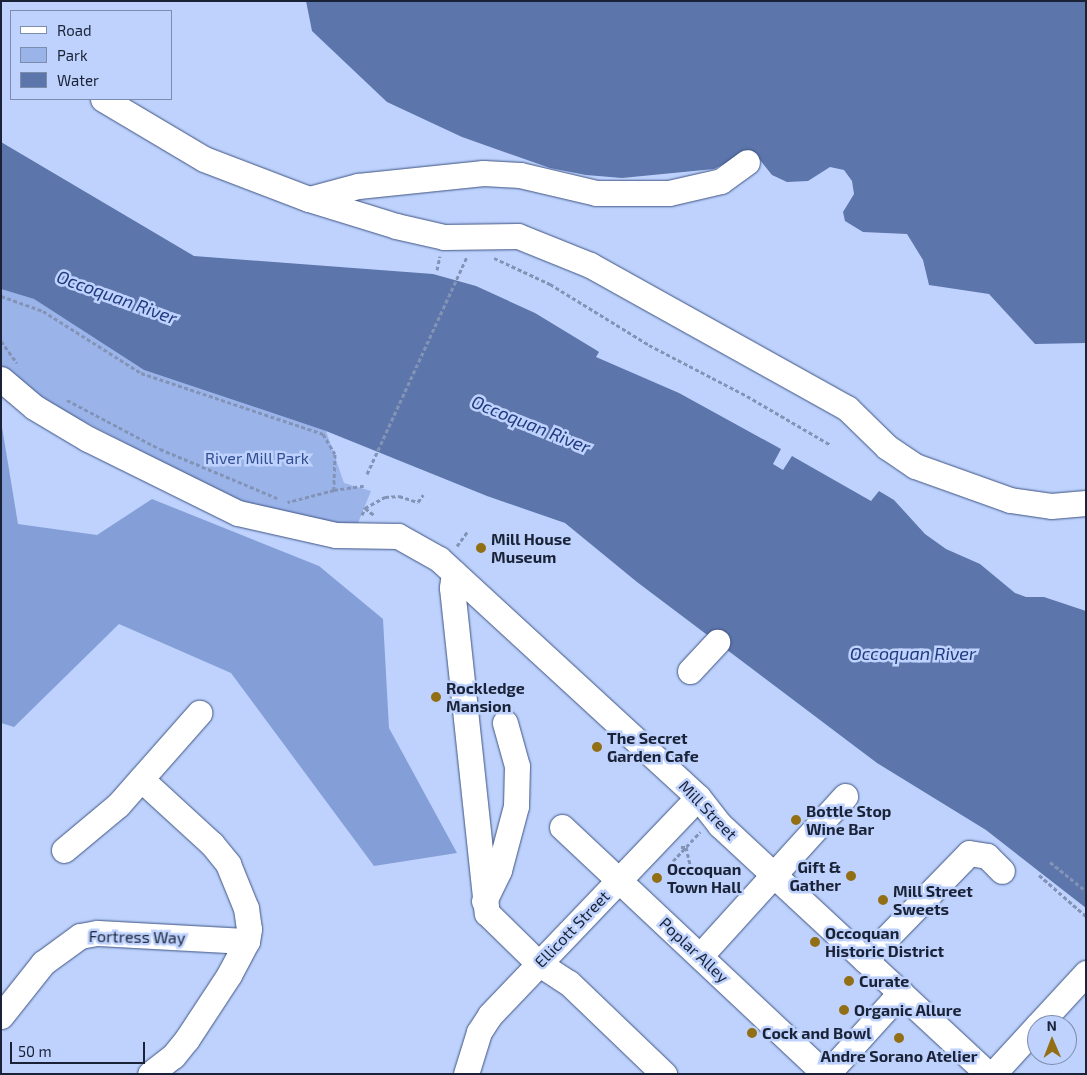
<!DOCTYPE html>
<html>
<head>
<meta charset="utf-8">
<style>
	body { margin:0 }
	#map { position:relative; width:1087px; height:1075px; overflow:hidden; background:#bed2fd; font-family:"Exo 2",sans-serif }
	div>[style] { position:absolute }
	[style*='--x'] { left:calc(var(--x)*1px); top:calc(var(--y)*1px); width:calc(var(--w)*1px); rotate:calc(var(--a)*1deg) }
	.green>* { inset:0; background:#9ab4ea }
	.forest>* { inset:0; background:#849ed7 }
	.water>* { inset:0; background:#5c75ab }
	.path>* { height:3px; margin-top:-1.5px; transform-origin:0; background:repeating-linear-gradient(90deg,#8393b6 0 4px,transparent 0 6.5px) }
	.roads { filter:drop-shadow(0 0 1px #3f5381) drop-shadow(0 0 1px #3f5381) }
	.minor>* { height:25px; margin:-12.5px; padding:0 12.5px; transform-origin:12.5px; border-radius:12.5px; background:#fff }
	.dots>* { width:14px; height:14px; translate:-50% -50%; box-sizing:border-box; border:2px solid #bed2fd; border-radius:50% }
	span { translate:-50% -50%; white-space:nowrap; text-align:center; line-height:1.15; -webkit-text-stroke:5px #bed2fd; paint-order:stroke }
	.park-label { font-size:16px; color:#314e93 }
	.poi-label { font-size:16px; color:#192236; font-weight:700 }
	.left { translate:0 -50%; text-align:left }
	.right { translate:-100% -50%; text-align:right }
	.street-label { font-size:16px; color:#192236 }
	.water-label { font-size:18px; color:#203a7e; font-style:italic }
	.frame { position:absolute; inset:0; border:2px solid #192236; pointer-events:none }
	.legend { position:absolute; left:10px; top:10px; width:162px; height:90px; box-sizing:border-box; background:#bed2fd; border:1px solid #7c8cad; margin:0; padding:6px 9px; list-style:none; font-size:15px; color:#192236 }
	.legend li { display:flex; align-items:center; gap:10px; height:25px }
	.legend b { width:25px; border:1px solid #7c8cad }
	.north { position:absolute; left:1027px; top:1015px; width:50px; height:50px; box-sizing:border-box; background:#bed2fd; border:1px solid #7c8cad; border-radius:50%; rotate:359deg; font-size:14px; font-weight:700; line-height:20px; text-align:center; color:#192236 }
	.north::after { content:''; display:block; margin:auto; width:18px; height:22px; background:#926f15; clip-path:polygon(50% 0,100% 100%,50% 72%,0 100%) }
	.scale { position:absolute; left:10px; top:1042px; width:135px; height:22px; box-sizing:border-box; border:2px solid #192236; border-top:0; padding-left:6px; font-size:15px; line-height:18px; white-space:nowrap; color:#192236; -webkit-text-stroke:4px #bed2fd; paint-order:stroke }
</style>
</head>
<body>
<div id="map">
	<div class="green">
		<div style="clip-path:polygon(1px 289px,34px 299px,144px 370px,326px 431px,344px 483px,371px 491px,354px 533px,238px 501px,40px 399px,1px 366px)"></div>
	</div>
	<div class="forest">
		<div style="clip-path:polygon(1px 421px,18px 524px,97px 535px,152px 499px,319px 566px,383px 619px,389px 728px,457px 853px,374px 866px,231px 673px,119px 624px,14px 727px,1px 723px)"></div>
	</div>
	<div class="water">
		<div style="clip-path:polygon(306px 1px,1086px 1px,1086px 343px,1035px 344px,989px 294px,929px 285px,923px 260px,907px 234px,863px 232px,845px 221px,843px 212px,854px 194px,852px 181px,844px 170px,830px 167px,808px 181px,787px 182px,772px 175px,760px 160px,746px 153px,714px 169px,622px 178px,586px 175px,550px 168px,462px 137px,387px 102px,312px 31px)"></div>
		<div style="clip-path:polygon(1px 142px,194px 256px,433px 274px,476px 286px,535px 313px,596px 350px,599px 352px,596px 357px,679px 393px,781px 449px,773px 464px,783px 470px,792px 456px,871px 501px,879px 491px,894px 500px,925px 534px,946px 549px,980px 564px,1015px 593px,1026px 597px,1044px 597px,1086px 611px,1086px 908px,986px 830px,877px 763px,637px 582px,565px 523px,487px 496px,326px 431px,144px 370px,34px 299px,1px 289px)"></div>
	</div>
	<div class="path">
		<div style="--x:494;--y:258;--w:62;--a:24.9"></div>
		<div style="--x:550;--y:284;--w:116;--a:31.6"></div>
		<div style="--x:649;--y:345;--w:110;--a:27.5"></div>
		<div style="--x:747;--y:396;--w:97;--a:30.3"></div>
		<div style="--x:437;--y:270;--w:14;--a:-78"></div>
		<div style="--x:1;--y:296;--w:45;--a:19.7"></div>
		<div style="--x:43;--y:311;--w:116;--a:32.3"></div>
		<div style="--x:141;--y:373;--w:192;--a:18.5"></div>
		<div style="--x:323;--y:434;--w:23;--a:59"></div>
		<div style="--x:335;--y:454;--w:36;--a:92"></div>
		<div style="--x:334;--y:490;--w:48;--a:165.4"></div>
		<div style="--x:1;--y:341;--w:27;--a:54"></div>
		<div style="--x:67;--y:400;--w:105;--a:27.8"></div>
		<div style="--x:160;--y:449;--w:127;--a:22.7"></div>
		<div style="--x:367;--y:474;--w:239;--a:-65.3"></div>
		<div style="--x:334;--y:490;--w:30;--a:-8"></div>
		<div style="--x:365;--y:508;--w:23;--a:-29"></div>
		<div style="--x:385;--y:497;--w:14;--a:-4"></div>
		<div style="--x:399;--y:496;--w:20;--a:18"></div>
		<div style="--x:418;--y:502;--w:9;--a:-54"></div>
		<div style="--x:362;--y:515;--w:8;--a:-67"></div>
		<div style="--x:365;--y:508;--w:11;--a:38"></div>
		<div style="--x:457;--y:546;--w:19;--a:-54"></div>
		<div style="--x:681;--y:847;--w:5;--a:0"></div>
		<div style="--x:686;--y:847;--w:22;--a:77"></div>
		<div style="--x:691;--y:868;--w:13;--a:132"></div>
		<div style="--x:673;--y:861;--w:40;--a:-47"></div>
		<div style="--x:1050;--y:862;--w:46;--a:38.9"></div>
		<div style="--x:1039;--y:875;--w:62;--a:41.1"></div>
	</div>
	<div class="roads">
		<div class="minor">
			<div style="--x:103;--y:99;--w:117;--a:30.7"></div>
			<div style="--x:204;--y:159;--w:112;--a:20.9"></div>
			<div style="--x:309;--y:199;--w:91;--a:17.2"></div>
			<div style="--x:396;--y:226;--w:49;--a:12.9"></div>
			<div style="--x:444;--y:237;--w:74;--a:-0.8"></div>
			<div style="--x:518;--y:236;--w:78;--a:21.9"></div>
			<div style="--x:590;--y:265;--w:294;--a:29.1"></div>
			<div style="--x:847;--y:408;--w:56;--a:44.3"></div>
			<div style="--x:887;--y:447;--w:34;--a:34"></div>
			<div style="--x:915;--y:466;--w:101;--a:19.7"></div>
			<div style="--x:1010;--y:500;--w:41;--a:8.3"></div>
			<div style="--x:1051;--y:506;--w:35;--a:-5"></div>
			<div style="--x:309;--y:199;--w:51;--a:-14.9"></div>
			<div style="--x:358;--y:186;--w:126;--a:-5.9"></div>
			<div style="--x:483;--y:173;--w:37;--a:3"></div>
			<div style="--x:520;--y:175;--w:78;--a:13.3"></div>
			<div style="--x:596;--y:193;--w:73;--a:0"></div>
			<div style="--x:669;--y:193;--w:53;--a:-13"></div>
			<div style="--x:721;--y:181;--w:32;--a:-36"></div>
			<div style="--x:1;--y:379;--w:43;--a:40.3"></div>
			<div style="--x:34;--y:407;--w:63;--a:30.7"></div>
			<div style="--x:88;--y:439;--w:167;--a:26.3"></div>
			<div style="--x:238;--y:513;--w:100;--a:12.7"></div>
			<div style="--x:336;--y:535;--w:62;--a:0.9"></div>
			<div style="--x:398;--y:536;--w:47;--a:29.3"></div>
			<div style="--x:439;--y:559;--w:352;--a:42.6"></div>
			<div style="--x:698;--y:797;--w:36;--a:52"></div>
			<div style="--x:720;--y:825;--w:366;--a:42.9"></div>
			<div style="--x:454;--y:573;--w:15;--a:98"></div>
			<div style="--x:452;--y:588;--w:327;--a:83.9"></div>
			<div style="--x:487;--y:913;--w:71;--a:44.4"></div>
			<div style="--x:538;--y:963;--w:37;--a:33"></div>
			<div style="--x:569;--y:983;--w:132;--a:43.8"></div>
			<div style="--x:690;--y:671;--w:40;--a:-47"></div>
			<div style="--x:141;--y:779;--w:96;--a:42.5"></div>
			<div style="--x:212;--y:844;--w:26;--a:51"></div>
			<div style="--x:228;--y:864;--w:48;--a:67.8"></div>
			<div style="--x:246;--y:908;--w:21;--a:82"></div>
			<div style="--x:249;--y:929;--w:12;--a:99"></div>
			<div style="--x:247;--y:941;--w:38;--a:118"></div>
			<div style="--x:229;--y:975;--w:77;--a:123.3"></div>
			<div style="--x:187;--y:1039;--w:22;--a:129"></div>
			<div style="--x:173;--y:1056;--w:29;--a:142"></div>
			<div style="--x:562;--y:827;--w:361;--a:43.2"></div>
			<div style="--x:64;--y:850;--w:70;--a:-39.8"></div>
			<div style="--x:118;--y:805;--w:123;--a:-48.6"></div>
			<div style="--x:484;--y:901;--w:34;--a:-64"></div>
			<div style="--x:499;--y:870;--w:66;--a:-75.1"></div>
			<div style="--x:516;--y:806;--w:40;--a:-88.6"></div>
			<div style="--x:517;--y:766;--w:45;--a:-105.6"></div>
			<div style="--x:700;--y:956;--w:216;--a:-47.8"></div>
			<div style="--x:865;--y:960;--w:149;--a:-45.8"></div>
			<div style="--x:969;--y:853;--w:18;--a:9"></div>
			<div style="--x:987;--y:856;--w:21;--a:45"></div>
			<div style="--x:1;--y:1016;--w:68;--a:-51.6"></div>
			<div style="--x:43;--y:963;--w:46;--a:-36.1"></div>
			<div style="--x:80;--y:936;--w:17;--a:-10"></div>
			<div style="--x:97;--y:933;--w:150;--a:3.1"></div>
			<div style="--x:1038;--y:1025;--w:71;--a:-47.3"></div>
			<div style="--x:466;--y:1074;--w:44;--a:-72.8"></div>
			<div style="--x:479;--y:1032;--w:20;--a:-57"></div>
			<div style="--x:490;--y:1015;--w:301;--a:-46.3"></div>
			<div style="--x:827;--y:1074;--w:110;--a:-47.9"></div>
			<div style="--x:993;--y:1074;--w:65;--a:-47.5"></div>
		</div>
	</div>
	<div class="dots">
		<div style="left:481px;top:548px;background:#926f15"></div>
		<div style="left:436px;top:697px;background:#926f15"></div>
		<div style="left:597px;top:747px;background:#926f15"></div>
		<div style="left:796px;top:820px;background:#926f15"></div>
		<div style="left:851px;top:876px;background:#926f15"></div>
		<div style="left:657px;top:878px;background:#926f15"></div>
		<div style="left:883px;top:900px;background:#926f15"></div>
		<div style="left:815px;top:942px;background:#926f15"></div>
		<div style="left:849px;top:981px;background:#926f15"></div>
		<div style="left:844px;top:1010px;background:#926f15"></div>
		<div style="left:752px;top:1033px;background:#926f15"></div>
		<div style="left:899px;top:1038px;background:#926f15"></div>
	</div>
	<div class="park-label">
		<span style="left:257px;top:458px">River Mill Park</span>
	</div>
	<div class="poi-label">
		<span class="left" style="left:491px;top:548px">Mill House<br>Museum</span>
		<span class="left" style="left:446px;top:697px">Rockledge<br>Mansion</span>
		<span class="left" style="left:607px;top:747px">The Secret<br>Garden Cafe</span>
		<span class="left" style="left:806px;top:820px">Bottle Stop<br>Wine Bar</span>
		<span class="right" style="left:841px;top:876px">Gift &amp;<br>Gather</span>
		<span class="left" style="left:667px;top:878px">Occoquan<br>Town Hall</span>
		<span class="left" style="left:893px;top:900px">Mill Street<br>Sweets</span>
		<span class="left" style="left:825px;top:942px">Occoquan<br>Historic District</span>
		<span class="left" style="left:859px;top:981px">Curate</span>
		<span class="left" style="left:854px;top:1010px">Organic Allure</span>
		<span class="left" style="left:762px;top:1033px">Cock and Bowl</span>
		<span style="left:899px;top:1056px">Andre Sorano Atelier</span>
	</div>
	<div class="street-label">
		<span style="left:708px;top:810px;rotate:46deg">Mill Street</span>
		<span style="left:572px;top:929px;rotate:-46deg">Ellicott Street</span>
		<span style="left:137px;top:937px;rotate:1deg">Fortress Way</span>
		<span style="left:694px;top:950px;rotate:43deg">Poplar Alley</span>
	</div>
	<div class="water-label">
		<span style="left:117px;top:297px;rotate:20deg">Occoquan River</span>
		<span style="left:531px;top:424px;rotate:22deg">Occoquan River</span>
		<span style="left:913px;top:653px">Occoquan River</span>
	</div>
	<div class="frame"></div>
	<ul class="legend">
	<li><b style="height:6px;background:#fff"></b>Road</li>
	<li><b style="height:14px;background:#9ab4ea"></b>Park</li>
	<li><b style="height:14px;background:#5c75ab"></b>Water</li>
	</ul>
	<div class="north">N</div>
	<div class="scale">50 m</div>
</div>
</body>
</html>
